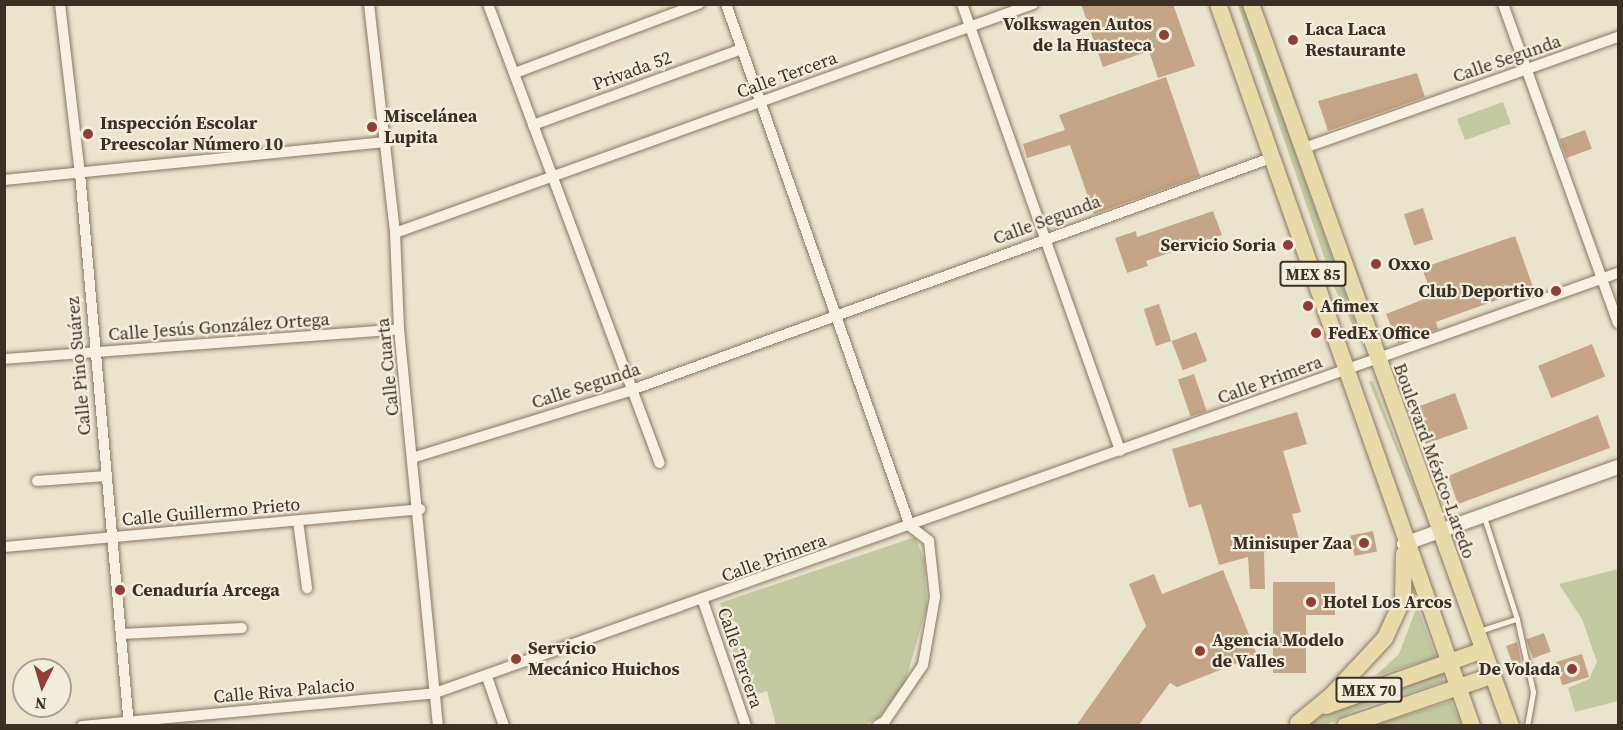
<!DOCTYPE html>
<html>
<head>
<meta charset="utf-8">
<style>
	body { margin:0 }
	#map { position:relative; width:1623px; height:730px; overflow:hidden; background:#ebe4cd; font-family:"Source Serif 4",serif }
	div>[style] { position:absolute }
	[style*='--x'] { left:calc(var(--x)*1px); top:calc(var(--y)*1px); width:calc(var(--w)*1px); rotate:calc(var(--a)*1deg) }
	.green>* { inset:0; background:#c2c9a1; transform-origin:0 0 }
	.building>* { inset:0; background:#c5a587; transform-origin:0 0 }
	.roads { filter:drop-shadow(0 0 2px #877862) drop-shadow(0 0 2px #877862) }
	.service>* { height:5px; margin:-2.5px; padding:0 2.5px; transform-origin:2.5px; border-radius:2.5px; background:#f6f1e0 }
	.minor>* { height:10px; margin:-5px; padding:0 5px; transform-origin:5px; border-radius:5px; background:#f6f1e0 }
	.tertiary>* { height:14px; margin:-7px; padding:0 7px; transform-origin:7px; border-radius:7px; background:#f6f1e0 }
	.primary>* { height:16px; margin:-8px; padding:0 8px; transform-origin:8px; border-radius:8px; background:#e9daaa }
	.dots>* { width:16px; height:16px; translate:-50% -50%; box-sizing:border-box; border:3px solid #f3eedc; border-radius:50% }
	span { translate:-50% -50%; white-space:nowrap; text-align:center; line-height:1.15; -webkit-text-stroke:4.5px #f3eedc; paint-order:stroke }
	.shield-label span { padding:2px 4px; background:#f3eedc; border:2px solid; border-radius:4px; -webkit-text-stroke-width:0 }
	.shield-label { font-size:16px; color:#3a3023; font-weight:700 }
	.poi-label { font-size:18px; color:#3a3023; font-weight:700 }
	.right { translate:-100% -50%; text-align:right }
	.left { translate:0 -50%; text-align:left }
	.street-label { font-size:18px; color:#3a3023 }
	.frame { position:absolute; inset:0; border:6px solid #3a3023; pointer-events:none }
	.north { position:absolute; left:12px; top:658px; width:60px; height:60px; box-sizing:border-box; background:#f3eedc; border:2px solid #a9a292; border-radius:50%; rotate:185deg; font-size:16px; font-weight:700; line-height:24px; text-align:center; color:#3a3023 }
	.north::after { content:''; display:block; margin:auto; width:21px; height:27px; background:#903d38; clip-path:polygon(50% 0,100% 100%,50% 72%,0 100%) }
</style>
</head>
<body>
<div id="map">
	<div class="green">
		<div style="clip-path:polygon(1238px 5px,1243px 5px,1364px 348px,1335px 289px)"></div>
		<div style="left:1503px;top:102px;width:23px;height:49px;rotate:70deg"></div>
		<div style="clip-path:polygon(1373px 381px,1421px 506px,1420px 507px,1369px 382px)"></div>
		<div style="clip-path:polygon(915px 537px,924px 559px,927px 606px,905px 683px,880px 716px,865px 725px,776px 725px,767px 691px,745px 698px,720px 603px)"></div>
		<div style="clip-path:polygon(1618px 569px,1618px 701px,1575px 712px,1568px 688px,1589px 679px,1597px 662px,1582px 619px,1559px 584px)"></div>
		<div style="clip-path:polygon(1417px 606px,1436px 657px,1375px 676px,1399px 654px)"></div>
		<div style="clip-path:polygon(1436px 673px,1443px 674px,1443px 682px,1353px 711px,1327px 725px,1308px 726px,1323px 715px)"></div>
		<div style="clip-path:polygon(1451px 701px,1462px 725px,1372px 726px)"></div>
	</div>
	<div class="building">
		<div style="clip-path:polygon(1081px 4px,1173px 4px,1195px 66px,1158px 78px,1149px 51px,1103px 67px)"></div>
		<div style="clip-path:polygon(1417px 73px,1425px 97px,1328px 131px,1318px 101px)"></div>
		<div style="clip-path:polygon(1166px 77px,1200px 176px,1094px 214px,1070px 145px,1027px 158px,1023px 144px,1065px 130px,1059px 115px)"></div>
		<div style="left:1585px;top:130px;width:20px;height:27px;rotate:70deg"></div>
		<div style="left:1423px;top:208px;width:33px;height:20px;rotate:72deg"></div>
		<div style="clip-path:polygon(1213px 211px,1222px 235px,1146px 261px,1148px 266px,1127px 273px,1115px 238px,1136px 231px,1137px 237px)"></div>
		<div style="clip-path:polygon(1515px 236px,1533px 287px,1436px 322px,1438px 329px,1398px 343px,1386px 314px,1432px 296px,1422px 268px)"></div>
		<div style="left:1159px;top:304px;width:39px;height:16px;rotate:72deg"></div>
		<div style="left:1196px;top:332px;width:31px;height:26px;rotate:69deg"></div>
		<div style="left:1592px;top:344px;width:35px;height:58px;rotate:68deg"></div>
		<div style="left:1194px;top:374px;width:39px;height:17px;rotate:71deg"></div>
		<div style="left:1455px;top:393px;width:38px;height:45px;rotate:70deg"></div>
		<div style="clip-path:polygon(1297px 412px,1307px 444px,1283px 451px,1301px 512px,1292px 514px,1300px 542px,1264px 552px,1265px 589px,1250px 589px,1248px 557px,1219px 565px,1201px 504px,1189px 508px,1172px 449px)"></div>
		<div style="clip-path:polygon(1598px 415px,1610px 448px,1458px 504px,1448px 476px)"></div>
		<div style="left:1373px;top:531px;width:21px;height:23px;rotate:79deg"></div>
		<div style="clip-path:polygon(1223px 570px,1256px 652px,1253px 657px,1177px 687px,1170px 683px,1138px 726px,1076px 726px,1146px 626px,1129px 584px,1154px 574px,1162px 594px)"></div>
		<div style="clip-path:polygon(1273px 582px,1335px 582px,1335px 615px,1306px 615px,1306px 673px,1273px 673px)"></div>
		<div style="left:1544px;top:633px;width:20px;height:19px;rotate:70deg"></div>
		<div style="clip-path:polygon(1517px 642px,1521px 662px,1513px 665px,1506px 646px)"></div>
		<div style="left:1582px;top:654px;width:24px;height:28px;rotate:73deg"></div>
	</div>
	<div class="roads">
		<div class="service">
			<div style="--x:1484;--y:517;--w:107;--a:72.1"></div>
			<div style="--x:1517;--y:619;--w:75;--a:77.6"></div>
			<div style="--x:1533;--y:692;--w:35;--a:100"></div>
			<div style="--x:1479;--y:631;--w:40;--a:-18"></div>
		</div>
		<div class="minor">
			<div style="--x:60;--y:4;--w:170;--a:83.3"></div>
			<div style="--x:80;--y:173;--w:555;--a:84.94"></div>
			<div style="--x:369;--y:4;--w:230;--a:83.5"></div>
			<div style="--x:395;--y:233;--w:96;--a:87.6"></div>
			<div style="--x:399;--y:329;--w:399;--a:84.4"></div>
			<div style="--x:488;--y:4;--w:490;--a:69.5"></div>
			<div style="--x:726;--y:4;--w:553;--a:70.58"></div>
			<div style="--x:910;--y:526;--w:24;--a:38"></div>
			<div style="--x:929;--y:541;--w:56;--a:83.9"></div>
			<div style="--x:935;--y:597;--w:69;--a:100"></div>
			<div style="--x:923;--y:665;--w:68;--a:124.2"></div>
			<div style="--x:885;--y:721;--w:9;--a:148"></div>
			<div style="--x:962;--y:4;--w:474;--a:70.5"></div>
			<div style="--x:1503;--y:4;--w:339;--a:70.2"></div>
			<div style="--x:515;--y:73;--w:197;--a:-20.6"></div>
			<div style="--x:533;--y:125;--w:222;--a:-20"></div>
			<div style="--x:1304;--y:148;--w:333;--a:-19.5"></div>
			<div style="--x:4;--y:180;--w:381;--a:-5.7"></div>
			<div style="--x:395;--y:233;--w:678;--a:-19.74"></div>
			<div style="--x:4;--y:359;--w:396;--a:-4.3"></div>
			<div style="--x:415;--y:457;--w:224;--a:-17.1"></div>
			<div style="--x:629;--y:391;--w:683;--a:-19.95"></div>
			<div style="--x:37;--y:481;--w:69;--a:-4.1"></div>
			<div style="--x:298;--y:521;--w:68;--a:82.3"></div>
			<div style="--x:4;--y:547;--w:418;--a:-5.2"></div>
			<div style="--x:703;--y:601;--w:132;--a:71"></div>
			<div style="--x:121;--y:634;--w:121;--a:-2.8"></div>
			<div style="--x:487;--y:677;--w:52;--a:70.9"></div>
			<div style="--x:82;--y:726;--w:355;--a:-5.3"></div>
			<div style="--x:435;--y:693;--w:1255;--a:-19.55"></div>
		</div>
		<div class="tertiary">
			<div style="--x:1404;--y:544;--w:227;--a:-19.8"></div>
		</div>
		<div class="primary">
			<div style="--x:1218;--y:4;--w:765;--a:70.62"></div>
			<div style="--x:1251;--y:4;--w:767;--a:70.2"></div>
			<div style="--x:1326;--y:706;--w:167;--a:-19.6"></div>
			<div style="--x:1298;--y:723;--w:43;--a:-39.3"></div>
			<div style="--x:1331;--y:696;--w:79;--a:-47"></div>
			<div style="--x:1385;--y:638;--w:43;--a:-65.2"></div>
			<div style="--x:1403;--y:599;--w:45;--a:-88.7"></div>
			<div style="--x:1345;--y:726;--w:154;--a:-18.9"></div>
		</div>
	</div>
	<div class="dots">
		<div style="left:1164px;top:35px;background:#903d38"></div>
		<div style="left:1293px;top:40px;background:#903d38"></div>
		<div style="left:372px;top:127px;background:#903d38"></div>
		<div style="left:88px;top:134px;background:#903d38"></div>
		<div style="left:1288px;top:245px;background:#903d38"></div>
		<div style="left:1376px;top:264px;background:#903d38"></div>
		<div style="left:1556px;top:291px;background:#903d38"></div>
		<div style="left:1308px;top:306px;background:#903d38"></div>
		<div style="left:1316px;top:333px;background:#903d38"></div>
		<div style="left:1364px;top:543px;background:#903d38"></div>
		<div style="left:120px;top:590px;background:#903d38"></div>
		<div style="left:1311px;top:602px;background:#903d38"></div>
		<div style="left:1200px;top:651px;background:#903d38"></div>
		<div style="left:516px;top:659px;background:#903d38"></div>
		<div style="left:1572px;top:669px;background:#903d38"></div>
	</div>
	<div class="shield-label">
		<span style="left:1313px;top:274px">MEX 85</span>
		<span style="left:1369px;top:690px">MEX 70</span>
	</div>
	<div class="poi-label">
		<span class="right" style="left:1152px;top:35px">Volkswagen Autos<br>de la Huasteca</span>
		<span class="left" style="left:1305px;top:40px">Laca Laca<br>Restaurante</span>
		<span class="left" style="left:384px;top:127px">Miscelánea<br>Lupita</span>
		<span class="left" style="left:100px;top:134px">Inspección Escolar<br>Preescolar Número 10</span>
		<span class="right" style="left:1276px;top:245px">Servicio Soria</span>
		<span class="left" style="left:1388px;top:264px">Oxxo</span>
		<span class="right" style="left:1544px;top:291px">Club Deportivo</span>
		<span class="left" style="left:1320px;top:306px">Afimex</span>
		<span class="left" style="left:1328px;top:333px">FedEx Office</span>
		<span class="right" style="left:1352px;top:543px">Minisuper Zaa</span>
		<span class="left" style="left:132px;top:590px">Cenaduría Arcega</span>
		<span class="left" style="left:1323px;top:602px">Hotel Los Arcos</span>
		<span class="left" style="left:1212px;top:651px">Agencia Modelo<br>de Valles</span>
		<span class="left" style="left:528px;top:659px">Servicio<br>Mecánico Huichos</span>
		<span class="right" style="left:1560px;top:669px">De Volada</span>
	</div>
	<div class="street-label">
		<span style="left:1507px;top:59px;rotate:-19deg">Calle Segunda</span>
		<span style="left:632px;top:71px;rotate:-20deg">Privada 52</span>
		<span style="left:787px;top:75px;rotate:-20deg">Calle Tercera</span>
		<span style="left:1047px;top:220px;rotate:-20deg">Calle Segunda</span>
		<span style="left:219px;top:327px;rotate:-4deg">Calle Jesús González Ortega</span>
		<span style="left:79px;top:366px;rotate:-95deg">Calle Pino Suárez</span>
		<span style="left:388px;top:367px;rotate:-96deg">Calle Cuarta</span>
		<span style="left:1270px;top:380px;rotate:-20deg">Calle Primera</span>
		<span style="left:586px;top:386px;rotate:-18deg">Calle Segunda</span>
		<span style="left:1434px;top:461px;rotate:70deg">Boulevard México-Laredo</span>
		<span style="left:211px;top:512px;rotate:-5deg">Calle Guillermo Prieto</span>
		<span style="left:774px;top:558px;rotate:-20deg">Calle Primera</span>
		<span style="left:740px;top:658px;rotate:71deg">Calle Tercera</span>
		<span style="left:284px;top:691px;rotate:-5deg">Calle Riva Palacio</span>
	</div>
	<div class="frame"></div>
	<div class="north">N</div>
</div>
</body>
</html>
